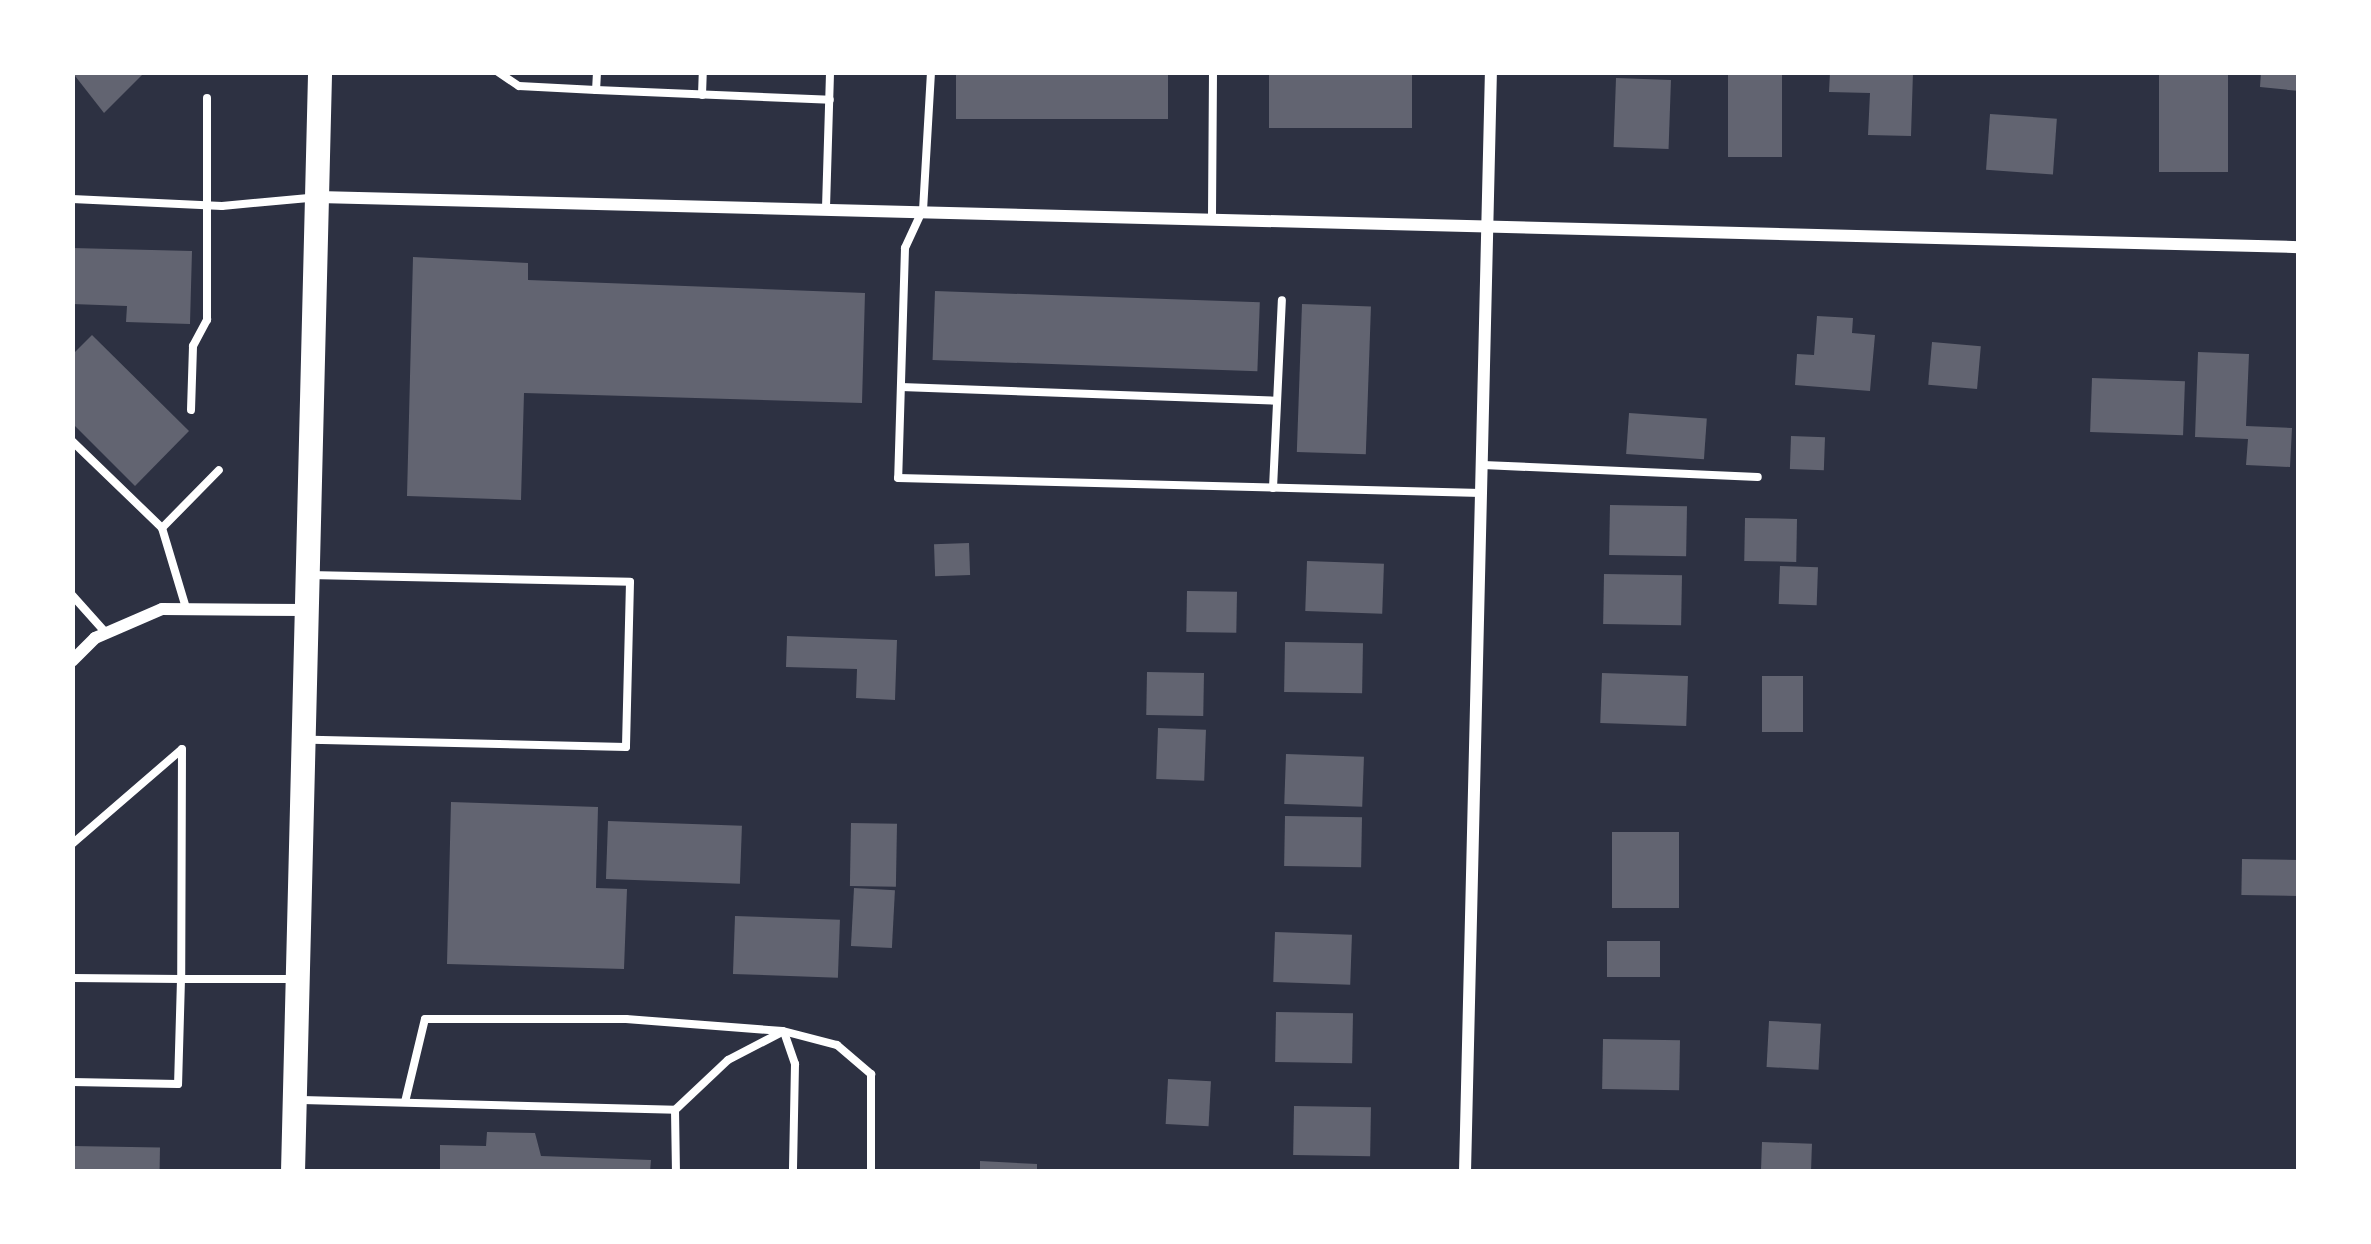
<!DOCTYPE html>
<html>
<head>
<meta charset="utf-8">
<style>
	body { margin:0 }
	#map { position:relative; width:2371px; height:1244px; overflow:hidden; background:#2d3142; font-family:Signika,sans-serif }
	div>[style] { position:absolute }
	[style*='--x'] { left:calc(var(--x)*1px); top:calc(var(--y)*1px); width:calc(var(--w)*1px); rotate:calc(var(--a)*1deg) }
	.building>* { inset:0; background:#626471; transform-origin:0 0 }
	.service>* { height:8px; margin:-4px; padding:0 4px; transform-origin:4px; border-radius:4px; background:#fff }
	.minor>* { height:12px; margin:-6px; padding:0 6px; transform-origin:6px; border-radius:6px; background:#fff }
	.primary>* { height:24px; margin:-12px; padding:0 12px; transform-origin:12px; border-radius:12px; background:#fff }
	span { translate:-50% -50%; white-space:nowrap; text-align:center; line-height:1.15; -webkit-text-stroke:10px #fff; paint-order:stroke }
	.frame { position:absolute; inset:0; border:75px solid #fff; pointer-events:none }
</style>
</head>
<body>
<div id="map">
	<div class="building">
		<div style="clip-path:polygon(72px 72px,145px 72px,104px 113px)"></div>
		<div style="left:956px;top:72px;width:212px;height:47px"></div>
		<div style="left:1269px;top:72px;width:143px;height:56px"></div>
		<div style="left:1728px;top:72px;width:54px;height:85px"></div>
		<div style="clip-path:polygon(1830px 72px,1913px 72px,1911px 136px,1868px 135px,1870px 93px,1829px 92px)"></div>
		<div style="left:2159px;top:72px;width:69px;height:100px"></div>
		<div style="clip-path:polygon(2261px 72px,2299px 72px,2299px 91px,2260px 87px)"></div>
		<div style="left:1616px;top:78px;width:55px;height:69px;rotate:2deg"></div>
		<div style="left:1990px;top:114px;width:67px;height:56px;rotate:4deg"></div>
		<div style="clip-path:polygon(72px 248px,192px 251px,190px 324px,126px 322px,127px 306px,72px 304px)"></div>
		<div style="clip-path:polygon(413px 257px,528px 263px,528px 280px,865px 293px,862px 403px,524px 393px,521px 500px,407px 496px)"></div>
		<div style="left:935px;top:291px;width:325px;height:69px;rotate:2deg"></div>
		<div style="left:1302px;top:304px;width:69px;height:148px;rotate:2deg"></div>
		<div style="clip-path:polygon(1817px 316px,1853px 318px,1852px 333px,1875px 335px,1870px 391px,1795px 385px,1797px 354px,1814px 355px)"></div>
		<div style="clip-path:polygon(92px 335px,189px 431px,135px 486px,72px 423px,72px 355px)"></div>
		<div style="left:1932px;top:342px;width:49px;height:43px;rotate:5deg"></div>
		<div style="clip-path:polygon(2198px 352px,2249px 354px,2246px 426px,2292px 428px,2290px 467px,2246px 465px,2248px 439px,2195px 437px)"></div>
		<div style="left:2092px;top:378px;width:93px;height:54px;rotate:2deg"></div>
		<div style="left:1629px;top:413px;width:78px;height:41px;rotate:4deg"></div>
		<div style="left:1791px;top:436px;width:34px;height:33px;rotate:2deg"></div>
		<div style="left:1610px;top:505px;width:77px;height:50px;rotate:1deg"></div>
		<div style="left:1745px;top:518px;width:52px;height:43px;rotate:1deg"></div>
		<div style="left:969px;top:543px;width:32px;height:35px;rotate:88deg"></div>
		<div style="left:1307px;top:561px;width:77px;height:50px;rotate:2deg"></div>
		<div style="left:1780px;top:566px;width:38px;height:38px;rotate:2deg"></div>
		<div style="left:1604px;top:574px;width:78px;height:50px;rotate:1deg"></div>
		<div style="left:1187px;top:591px;width:50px;height:41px;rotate:1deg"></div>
		<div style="clip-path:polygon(787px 636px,897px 640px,895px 700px,856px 698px,857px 669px,786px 667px)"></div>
		<div style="left:1285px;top:642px;width:78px;height:50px;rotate:1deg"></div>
		<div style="left:1147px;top:672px;width:57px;height:43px;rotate:1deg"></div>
		<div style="left:1602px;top:673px;width:86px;height:50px;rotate:2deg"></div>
		<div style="left:1762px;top:676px;width:41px;height:56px"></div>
		<div style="left:1158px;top:728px;width:48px;height:51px;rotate:2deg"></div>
		<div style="left:1286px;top:754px;width:78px;height:50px;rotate:2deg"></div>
		<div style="clip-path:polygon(451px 802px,598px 807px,596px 888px,627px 889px,624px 969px,447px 964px)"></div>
		<div style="left:1285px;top:816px;width:77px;height:50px;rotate:1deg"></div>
		<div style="left:608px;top:821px;width:134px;height:58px;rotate:2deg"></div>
		<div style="left:851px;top:823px;width:46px;height:63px;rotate:1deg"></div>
		<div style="left:1612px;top:832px;width:67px;height:76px"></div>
		<div style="left:2242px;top:859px;width:57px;height:36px;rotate:1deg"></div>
		<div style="left:854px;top:888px;width:41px;height:58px;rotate:3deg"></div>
		<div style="left:735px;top:916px;width:105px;height:58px;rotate:2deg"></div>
		<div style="left:1275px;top:932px;width:77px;height:50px;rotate:2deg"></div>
		<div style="left:1607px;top:941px;width:53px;height:36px"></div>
		<div style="left:1276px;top:1012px;width:77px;height:50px;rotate:1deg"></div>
		<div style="left:1769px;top:1021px;width:52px;height:46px;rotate:3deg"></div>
		<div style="left:1603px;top:1039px;width:77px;height:50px;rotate:1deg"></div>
		<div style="left:1168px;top:1079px;width:43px;height:45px;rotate:3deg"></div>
		<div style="left:1294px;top:1106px;width:77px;height:49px;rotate:1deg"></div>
		<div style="clip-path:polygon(487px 1132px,535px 1133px,541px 1156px,651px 1160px,650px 1172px,440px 1172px,440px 1145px,486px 1146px)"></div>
		<div style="left:1762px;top:1142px;width:50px;height:30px;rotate:2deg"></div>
		<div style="left:72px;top:1146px;width:88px;height:26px;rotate:1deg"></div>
		<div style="clip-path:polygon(980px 1161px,1037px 1164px,1037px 1172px,980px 1172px)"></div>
	</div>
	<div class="service">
		<div style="--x:498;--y:72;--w:25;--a:34"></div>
		<div style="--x:519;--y:86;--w:77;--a:3"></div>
		<div style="--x:597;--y:72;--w:18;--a:93"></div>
		<div style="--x:596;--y:90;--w:234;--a:2.4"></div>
		<div style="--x:931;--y:72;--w:137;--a:93.3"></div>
		<div style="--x:923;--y:209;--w:43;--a:114.8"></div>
		<div style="--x:905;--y:248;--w:230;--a:91.7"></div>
		<div style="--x:898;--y:478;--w:583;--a:1.47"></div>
		<div style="--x:702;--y:95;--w:23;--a:-88"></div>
		<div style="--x:72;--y:199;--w:150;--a:2.7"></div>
		<div style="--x:222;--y:206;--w:87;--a:-5.3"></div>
		<div style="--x:826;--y:208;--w:136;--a:-88.3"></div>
		<div style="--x:1212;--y:215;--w:143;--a:-89.6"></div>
		<div style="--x:901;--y:387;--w:376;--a:2.1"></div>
		<div style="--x:191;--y:410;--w:64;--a:-88.2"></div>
		<div style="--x:193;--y:346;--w:30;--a:-62"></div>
		<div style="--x:207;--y:320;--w:222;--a:-90"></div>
		<div style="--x:72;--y:441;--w:125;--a:44"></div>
		<div style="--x:162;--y:528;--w:81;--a:-45.5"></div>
		<div style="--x:1483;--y:465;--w:275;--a:2.5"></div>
		<div style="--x:1273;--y:488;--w:188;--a:-87.3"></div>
		<div style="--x:162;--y:528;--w:84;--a:73.3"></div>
		<div style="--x:309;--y:575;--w:321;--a:1.2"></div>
		<div style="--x:630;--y:582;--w:165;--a:91.4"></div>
		<div style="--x:626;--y:747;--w:315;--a:-178.7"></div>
		<div style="--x:72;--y:595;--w:51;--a:48.2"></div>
		<div style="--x:72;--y:844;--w:145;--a:-40.8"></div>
		<div style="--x:182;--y:749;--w:230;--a:90.2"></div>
		<div style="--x:181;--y:979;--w:110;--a:0"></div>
		<div style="--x:72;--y:978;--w:109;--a:0.5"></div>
		<div style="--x:181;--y:979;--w:105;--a:91.6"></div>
		<div style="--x:178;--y:1084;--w:106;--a:-178.9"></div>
		<div style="--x:784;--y:1032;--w:34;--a:71"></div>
		<div style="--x:795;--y:1064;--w:108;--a:91.1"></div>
		<div style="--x:302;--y:1100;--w:373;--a:1.5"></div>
		<div style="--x:675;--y:1110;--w:73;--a:-43.3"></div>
		<div style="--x:728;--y:1060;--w:61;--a:-27.4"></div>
		<div style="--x:405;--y:1102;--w:85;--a:-76.5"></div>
		<div style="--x:425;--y:1019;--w:201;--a:0"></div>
		<div style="--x:626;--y:1019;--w:157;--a:4.4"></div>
		<div style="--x:783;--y:1031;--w:56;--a:14.5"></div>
		<div style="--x:837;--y:1045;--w:45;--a:40.5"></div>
		<div style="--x:871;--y:1074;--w:98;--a:90"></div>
		<div style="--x:675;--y:1110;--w:62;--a:89.1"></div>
	</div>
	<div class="minor">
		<div style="--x:318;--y:197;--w:1982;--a:1.45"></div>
		<div style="--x:72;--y:661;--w:33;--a:-45"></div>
		<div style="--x:95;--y:638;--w:73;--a:-23.4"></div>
		<div style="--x:162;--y:609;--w:145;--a:0.4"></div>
		<div style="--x:1465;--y:1172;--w:1100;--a:-88.65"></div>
	</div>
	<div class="primary">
		<div style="--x:293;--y:1172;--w:1100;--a:-88.59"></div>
	</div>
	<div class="frame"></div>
</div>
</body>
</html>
